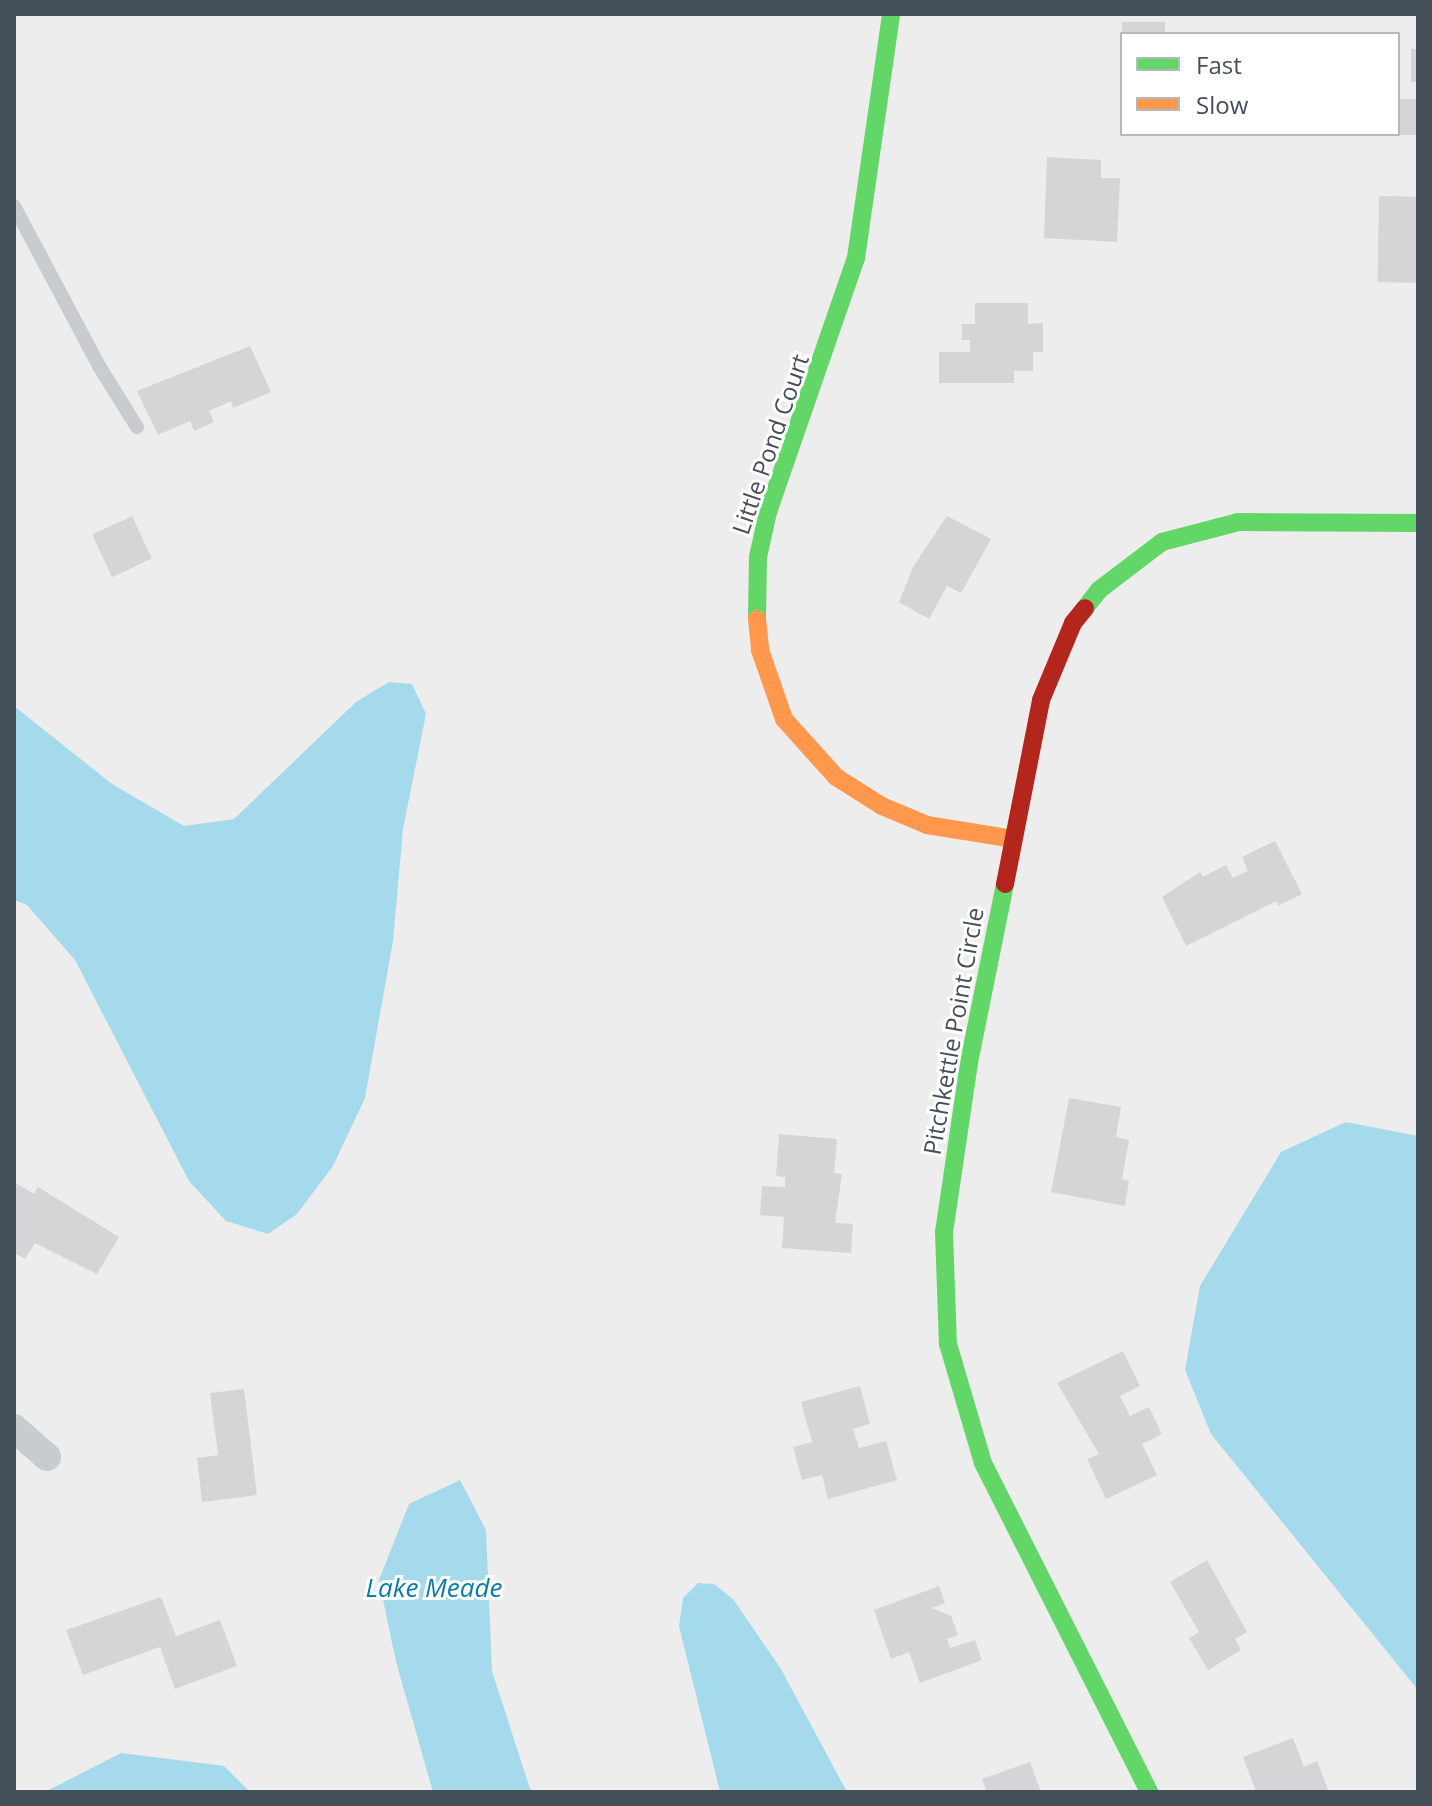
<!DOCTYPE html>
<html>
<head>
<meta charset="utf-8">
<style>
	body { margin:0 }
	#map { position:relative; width:1432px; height:1806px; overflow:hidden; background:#eeeded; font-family:"Open Sans",sans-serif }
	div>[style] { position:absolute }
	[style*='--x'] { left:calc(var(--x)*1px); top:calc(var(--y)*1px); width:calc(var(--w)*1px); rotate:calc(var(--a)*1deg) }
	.water>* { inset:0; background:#a5d9ec }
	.building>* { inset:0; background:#d5d5d8; transform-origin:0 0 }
	.lane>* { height:14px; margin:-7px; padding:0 7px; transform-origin:7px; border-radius:7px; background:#c9ccce }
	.street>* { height:28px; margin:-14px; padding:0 14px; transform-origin:14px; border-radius:14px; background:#c9ccce }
	.fast>* { height:18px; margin:-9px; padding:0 9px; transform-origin:9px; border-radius:9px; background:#63d668 }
	.slow>* { height:18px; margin:-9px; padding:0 9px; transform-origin:9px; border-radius:9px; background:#ff974d }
	.jam>* { height:18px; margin:-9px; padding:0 9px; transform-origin:9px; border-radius:9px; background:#b3261e }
	span { translate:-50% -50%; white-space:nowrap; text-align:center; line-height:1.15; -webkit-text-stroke:6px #fff; paint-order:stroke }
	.street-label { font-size:24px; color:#454f5a }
	.water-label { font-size:26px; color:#0b7ca7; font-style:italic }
	.frame { position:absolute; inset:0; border:16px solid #454f5a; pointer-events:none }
	.legend { position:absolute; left:1120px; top:32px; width:280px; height:104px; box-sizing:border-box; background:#fff; border:2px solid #b5b9bd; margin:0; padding:10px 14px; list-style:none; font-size:24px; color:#454f5a }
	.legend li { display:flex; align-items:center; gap:16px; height:40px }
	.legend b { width:40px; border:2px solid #b5b9bd }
</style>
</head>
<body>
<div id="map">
	<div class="water">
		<div style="clip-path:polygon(389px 682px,412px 684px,426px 714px,403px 829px,393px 941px,365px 1098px,333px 1166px,297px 1214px,268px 1234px,226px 1221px,189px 1181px,75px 960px,27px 905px,14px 900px,14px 706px,112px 784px,184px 826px,234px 819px,356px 702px)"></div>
		<div style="clip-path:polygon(1346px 1122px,1418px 1136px,1418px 1690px,1211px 1434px,1185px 1370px,1200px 1286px,1281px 1152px)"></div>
		<div style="clip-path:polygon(460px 1480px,486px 1530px,492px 1671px,531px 1792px,433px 1792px,396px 1662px,379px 1580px,409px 1504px)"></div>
		<div style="clip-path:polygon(698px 1583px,714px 1584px,733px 1599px,781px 1669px,847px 1792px,720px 1792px,679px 1626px,683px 1598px)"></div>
		<div style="clip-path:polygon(121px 1753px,224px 1766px,250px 1792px,45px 1792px)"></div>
	</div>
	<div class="building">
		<div style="left:1122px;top:22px;width:43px;height:12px"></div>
		<div style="left:1411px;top:49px;width:7px;height:33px"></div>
		<div style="left:1398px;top:99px;width:20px;height:36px"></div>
		<div style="clip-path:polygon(1047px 157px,1101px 160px,1101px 178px,1120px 178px,1117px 242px,1044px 238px)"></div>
		<div style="left:1379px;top:196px;width:39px;height:86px;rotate:1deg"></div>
		<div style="clip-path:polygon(975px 303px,1028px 303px,1028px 324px,1043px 323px,1043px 352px,1033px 352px,1033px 371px,1014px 371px,1014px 383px,939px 383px,939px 352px,970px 352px,970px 340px,962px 340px,962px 324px,975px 324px)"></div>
		<div style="clip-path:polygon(250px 346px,271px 392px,233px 408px,231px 401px,209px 411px,214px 422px,194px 431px,190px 421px,158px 435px,137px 391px)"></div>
		<div style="left:132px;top:516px;width:47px;height:44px;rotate:65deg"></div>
		<div style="clip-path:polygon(947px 516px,991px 539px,961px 593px,947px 586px,929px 619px,899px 602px,913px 567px)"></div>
		<div style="clip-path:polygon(1275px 841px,1302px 894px,1278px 906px,1276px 901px,1186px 946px,1162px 897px,1200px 872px,1203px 877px,1226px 865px,1233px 878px,1248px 871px,1242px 857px)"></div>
		<div style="clip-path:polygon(1069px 1098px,1121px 1107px,1116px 1137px,1129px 1140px,1122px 1179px,1129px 1181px,1125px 1206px,1051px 1192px)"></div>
		<div style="clip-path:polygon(779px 1134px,837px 1139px,834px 1173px,842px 1174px,835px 1223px,853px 1224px,851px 1253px,782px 1248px,784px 1217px,760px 1215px,762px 1186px,785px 1187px,785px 1177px,776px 1176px)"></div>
		<div style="clip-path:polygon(14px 1182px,34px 1194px,38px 1187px,119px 1237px,97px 1274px,35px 1243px,25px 1259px,14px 1253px)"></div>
		<div style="clip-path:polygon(1123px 1351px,1140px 1386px,1120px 1396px,1130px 1416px,1149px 1407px,1162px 1434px,1142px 1444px,1157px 1475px,1106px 1499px,1087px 1459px,1099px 1454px,1057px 1383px)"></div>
		<div style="clip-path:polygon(860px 1386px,870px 1424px,853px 1429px,859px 1448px,886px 1441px,897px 1480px,828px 1499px,822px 1475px,802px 1480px,793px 1447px,812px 1442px,801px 1402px)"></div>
		<div style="clip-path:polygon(244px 1389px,257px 1495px,202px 1502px,197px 1458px,218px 1455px,210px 1393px)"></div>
		<div style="clip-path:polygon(1207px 1560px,1247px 1632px,1235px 1639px,1241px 1650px,1208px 1670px,1189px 1638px,1199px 1632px,1170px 1582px)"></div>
		<div style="clip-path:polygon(939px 1586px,945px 1603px,932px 1608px,951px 1616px,958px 1635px,947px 1639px,950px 1648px,975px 1640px,982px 1660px,920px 1683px,909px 1652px,891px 1659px,874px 1610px)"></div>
		<div style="clip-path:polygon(161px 1597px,176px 1636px,220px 1620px,237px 1666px,175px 1689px,160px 1647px,83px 1675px,66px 1630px)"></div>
		<div style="clip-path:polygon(1293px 1738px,1304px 1767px,1317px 1761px,1329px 1792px,1256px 1792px,1243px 1757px)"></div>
		<div style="clip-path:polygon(1030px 1762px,1041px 1792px,987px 1792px,982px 1779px)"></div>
	</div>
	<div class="lane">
		<div style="--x:14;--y:206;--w:181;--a:62"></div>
		<div style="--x:99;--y:366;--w:72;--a:58.1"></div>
	</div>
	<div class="street">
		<div style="--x:14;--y:1428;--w:44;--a:41.3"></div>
	</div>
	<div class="fast">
		<div style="--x:1085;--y:608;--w:23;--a:-52"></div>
		<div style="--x:1099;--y:590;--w:79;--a:-37.3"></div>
		<div style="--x:1162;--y:542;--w:79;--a:-14.7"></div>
		<div style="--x:1238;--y:522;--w:180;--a:0.3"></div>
		<div style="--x:757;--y:619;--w:62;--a:-89.1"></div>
		<div style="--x:758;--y:557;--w:46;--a:-77.5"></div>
		<div style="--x:768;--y:512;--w:269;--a:-70.9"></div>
		<div style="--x:856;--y:258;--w:246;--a:-81.8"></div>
		<div style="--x:1005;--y:884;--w:183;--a:101.4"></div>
		<div style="--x:969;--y:1063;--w:171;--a:98.4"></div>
		<div style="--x:944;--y:1232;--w:112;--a:88"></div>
		<div style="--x:948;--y:1344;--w:124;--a:73.6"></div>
		<div style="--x:983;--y:1463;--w:369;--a:63.2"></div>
	</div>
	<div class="slow">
		<div style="--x:757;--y:619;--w:31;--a:84"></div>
		<div style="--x:760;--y:650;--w:73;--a:70.8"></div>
		<div style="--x:784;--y:719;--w:78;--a:48.1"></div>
		<div style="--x:836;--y:777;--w:54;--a:32.2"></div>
		<div style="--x:882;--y:806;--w:49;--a:22.9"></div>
		<div style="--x:927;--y:825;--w:87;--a:9.2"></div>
	</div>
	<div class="jam">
		<div style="--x:1005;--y:884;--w:187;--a:-78.9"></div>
		<div style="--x:1041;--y:700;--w:83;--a:-67.4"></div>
		<div style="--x:1073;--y:623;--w:19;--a:-51"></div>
	</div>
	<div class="street-label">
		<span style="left:770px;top:444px;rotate:-71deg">Little Pond Court</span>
		<span style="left:953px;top:1031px;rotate:-80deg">Pitchkettle Point Circle</span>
	</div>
	<div class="water-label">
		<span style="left:434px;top:1588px">Lake Meade</span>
	</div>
	<div class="frame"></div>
	<ul class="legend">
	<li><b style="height:10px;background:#63d668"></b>Fast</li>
	<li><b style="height:10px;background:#ff974d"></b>Slow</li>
	</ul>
</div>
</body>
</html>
